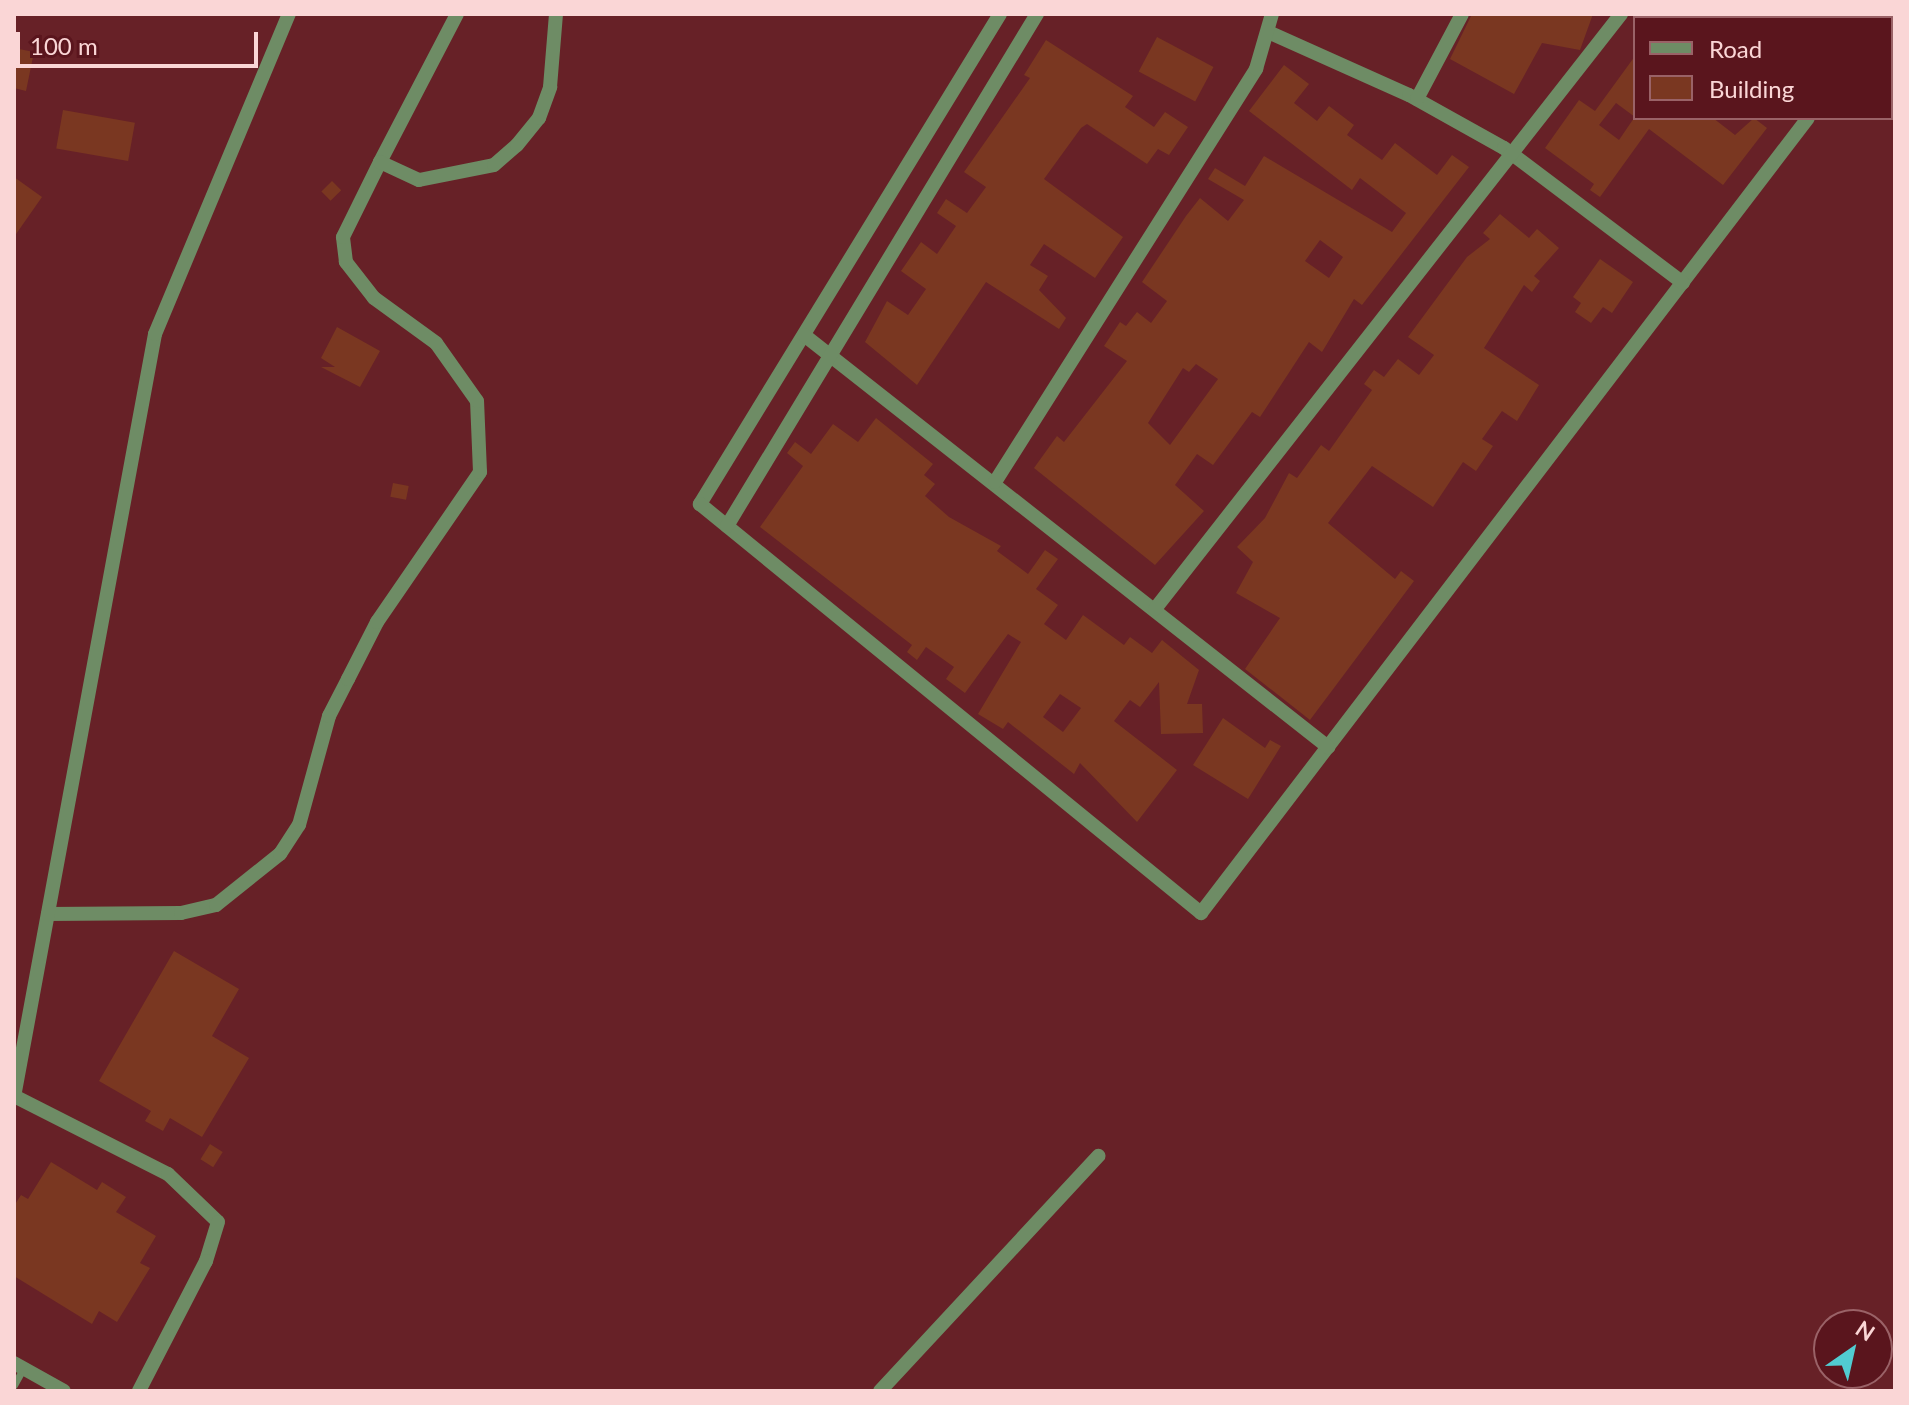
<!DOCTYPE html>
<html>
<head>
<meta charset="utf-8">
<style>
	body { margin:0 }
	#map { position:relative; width:1909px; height:1405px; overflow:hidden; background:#672127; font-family:Lato,sans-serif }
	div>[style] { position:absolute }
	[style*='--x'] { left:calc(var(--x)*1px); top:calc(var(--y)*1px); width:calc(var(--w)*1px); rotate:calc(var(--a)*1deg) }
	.building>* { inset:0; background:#7a3721; transform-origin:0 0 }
	.lane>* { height:7px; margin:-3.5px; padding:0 3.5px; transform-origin:3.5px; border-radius:3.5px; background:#6e8c65 }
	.street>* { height:14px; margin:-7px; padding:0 7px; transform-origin:7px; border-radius:7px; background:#6e8c65 }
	span { translate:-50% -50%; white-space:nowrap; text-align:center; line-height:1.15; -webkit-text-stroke:6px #5a151d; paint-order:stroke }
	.frame { position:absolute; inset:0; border:16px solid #fad6d6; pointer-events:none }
	.legend { position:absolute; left:1633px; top:16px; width:260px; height:104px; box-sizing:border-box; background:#5a151d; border:2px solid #9a6267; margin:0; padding:10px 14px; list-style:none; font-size:24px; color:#fad6d6 }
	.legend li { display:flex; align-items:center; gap:16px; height:40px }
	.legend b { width:40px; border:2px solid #9a6267 }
	.north { position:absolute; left:1813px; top:1309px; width:80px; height:80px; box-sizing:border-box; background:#5a151d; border:2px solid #9a6267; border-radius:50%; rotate:34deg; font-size:22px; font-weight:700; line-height:32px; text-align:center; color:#fad6d6 }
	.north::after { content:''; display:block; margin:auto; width:28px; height:36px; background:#51ccd1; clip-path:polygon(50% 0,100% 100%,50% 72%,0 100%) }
	.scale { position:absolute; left:16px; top:32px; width:242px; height:36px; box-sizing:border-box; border:4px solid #fad6d6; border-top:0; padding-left:10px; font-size:24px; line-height:28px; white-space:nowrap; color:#fad6d6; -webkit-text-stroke:6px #5a151d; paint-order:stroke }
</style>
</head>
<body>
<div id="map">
	<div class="building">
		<div style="clip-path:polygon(1472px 14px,1593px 14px,1580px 50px,1542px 43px,1514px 94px,1450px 59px)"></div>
		<div style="left:1157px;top:37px;width:64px;height:39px;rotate:28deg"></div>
		<div style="clip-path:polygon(1046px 40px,1133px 96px,1125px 107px,1154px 127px,1165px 112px,1188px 127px,1169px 155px,1158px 149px,1147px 164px,1087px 124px,1081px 128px,1044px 179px,1123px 237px,1095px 278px,1044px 244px,1030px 265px,1048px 276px,1039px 290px,1066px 318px,1059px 329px,986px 282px,917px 385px,865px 342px,887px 301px,908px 315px,926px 289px,901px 271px,921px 242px,937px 254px,956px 226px,937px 213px,946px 199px,967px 213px,986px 187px,964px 172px,1030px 78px,1024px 75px)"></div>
		<div style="clip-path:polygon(14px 48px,34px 52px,26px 91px,14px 88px)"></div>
		<div style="clip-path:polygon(1635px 56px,1635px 117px,1616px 103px,1599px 125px,1619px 140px,1634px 118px,1713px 118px,1735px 135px,1754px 118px,1767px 128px,1723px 185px,1649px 129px,1600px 197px,1590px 190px,1594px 184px,1545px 148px,1579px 100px,1595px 111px)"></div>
		<div style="clip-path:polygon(evenodd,1284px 65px,1309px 84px,1294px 103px,1317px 121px,1329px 106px,1354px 125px,1347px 135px,1382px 160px,1395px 143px,1437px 175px,1452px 155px,1469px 167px,1362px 305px,1354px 299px,1322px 352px,1309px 342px,1260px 417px,1252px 412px,1213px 465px,1197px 454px,1175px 485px,1204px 511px,1155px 565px,1034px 468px,1057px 436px,1064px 442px,1127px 361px,1104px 346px,1120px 322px,1126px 326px,1137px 312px,1151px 323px,1167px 301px,1142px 282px,1186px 216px,1200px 198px,1228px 221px,1244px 200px,1208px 179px,1215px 168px,1245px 186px,1264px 156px,1392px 232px,1406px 213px,1360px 178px,1352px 190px,1249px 111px,1284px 65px,1320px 240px,1343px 257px,1329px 278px,1305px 261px,1320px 240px,1284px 65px,1196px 364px,1218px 379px,1170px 445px,1148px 423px,1183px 368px,1189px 372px,1196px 364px)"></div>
		<div style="left:63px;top:110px;width:73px;height:39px;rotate:10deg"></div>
		<div style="clip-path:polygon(14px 177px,42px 197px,14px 237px)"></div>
		<div style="left:332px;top:181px;width:13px;height:15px;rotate:45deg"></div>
		<div style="clip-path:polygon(1500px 214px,1529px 238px,1537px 229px,1559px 248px,1534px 276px,1540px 281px,1532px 292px,1524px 285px,1484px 348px,1539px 385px,1517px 421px,1502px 411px,1482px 439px,1493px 446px,1476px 471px,1463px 462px,1433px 507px,1372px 466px,1328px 523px,1395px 579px,1401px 571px,1414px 581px,1310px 720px,1245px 669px,1280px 618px,1236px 593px,1253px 562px,1237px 547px,1265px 518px,1289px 473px,1297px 478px,1321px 445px,1329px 451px,1372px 390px,1364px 384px,1374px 370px,1384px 377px,1398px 359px,1419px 375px,1434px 355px,1408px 337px,1467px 257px,1490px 239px,1483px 233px)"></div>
		<div style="clip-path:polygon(1600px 259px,1633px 282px,1612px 313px,1603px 307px,1591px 323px,1575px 312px,1581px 303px,1573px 297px)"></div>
		<div style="clip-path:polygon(337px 327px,380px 351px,360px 387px,321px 367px,335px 367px,321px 358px)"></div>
		<div style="clip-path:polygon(evenodd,876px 418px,933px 464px,924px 475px,935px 484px,925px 496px,949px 517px,1001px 546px,997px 551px,1028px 574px,1045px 550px,1058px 559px,1036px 589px,1058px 605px,1044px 624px,1066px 640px,1083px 615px,1124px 645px,1130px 637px,1152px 653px,1162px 640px,1199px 670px,1187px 704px,1202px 704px,1203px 733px,1161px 734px,1159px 682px,1140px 707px,1130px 700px,1114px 721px,1177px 770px,1137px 822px,1080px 763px,1074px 774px,1008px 722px,1003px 729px,978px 714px,1021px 642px,1008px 634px,965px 693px,946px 679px,954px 667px,926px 647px,917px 660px,907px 652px,912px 645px,760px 527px,803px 466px,787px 453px,795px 442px,811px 454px,833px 424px,858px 442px,876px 418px,1060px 694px,1081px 708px,1063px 732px,1043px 717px,1060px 694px)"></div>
		<div style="left:393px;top:483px;width:16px;height:14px;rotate:11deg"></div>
		<div style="clip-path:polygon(1223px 718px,1265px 748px,1270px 740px,1281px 746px,1248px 799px,1193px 765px)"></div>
		<div style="clip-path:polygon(174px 951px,239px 989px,212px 1036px,249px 1058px,202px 1137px,170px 1118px,163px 1131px,145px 1121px,151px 1111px,99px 1081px)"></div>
		<div style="left:210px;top:1144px;width:15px;height:18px;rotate:32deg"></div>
		<div style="clip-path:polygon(51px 1162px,97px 1190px,102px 1182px,126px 1197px,116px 1212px,156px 1236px,140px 1263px,150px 1268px,117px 1322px,99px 1311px,92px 1324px,14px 1276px,14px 1206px,21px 1195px,28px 1199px)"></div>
	</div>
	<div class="lane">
		<div style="--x:14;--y:1385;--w:18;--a:-61"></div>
	</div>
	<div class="street">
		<div style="--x:1000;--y:14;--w:575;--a:121.48"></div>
		<div style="--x:700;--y:504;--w:647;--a:39.23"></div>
		<div style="--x:1201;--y:913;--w:1000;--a:-52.64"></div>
		<div style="--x:1681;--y:14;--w:7;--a:34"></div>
		<div style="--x:1885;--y:18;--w:5;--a:-53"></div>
		<div style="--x:1268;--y:32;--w:154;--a:24.1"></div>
		<div style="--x:1409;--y:95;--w:109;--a:29.2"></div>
		<div style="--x:1504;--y:148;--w:224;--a:37"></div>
		<div style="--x:1417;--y:99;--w:96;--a:-62.1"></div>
		<div style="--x:380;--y:162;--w:167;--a:-62.5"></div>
		<div style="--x:804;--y:335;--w:667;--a:38.18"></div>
		<div style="--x:995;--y:482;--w:489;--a:-57.7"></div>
		<div style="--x:1256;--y:69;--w:57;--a:-73.8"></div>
		<div style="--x:727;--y:526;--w:599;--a:-58.81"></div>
		<div style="--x:1155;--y:609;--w:756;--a:-51.93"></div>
		<div style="--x:48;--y:914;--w:133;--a:-0.4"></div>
		<div style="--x:181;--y:913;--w:36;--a:-13"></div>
		<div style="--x:216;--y:905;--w:82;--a:-38.6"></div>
		<div style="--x:280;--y:854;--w:35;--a:-57"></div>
		<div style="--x:299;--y:825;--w:113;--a:-74.6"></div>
		<div style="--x:329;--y:716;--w:42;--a:-62.8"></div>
		<div style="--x:348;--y:679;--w:64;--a:-63"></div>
		<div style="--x:377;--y:622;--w:182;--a:-55.5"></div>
		<div style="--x:480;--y:472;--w:71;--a:-92.4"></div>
		<div style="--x:477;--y:401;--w:71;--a:-125.3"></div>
		<div style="--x:436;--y:343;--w:77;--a:-144"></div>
		<div style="--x:374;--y:298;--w:46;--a:-127.9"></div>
		<div style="--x:346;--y:262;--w:25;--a:-97"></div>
		<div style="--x:343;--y:237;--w:84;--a:-63.7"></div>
		<div style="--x:380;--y:162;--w:43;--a:24.8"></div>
		<div style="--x:419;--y:180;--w:76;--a:-11.3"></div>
		<div style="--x:494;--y:165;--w:30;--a:-41"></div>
		<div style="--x:517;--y:145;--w:35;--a:-51"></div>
		<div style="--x:539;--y:118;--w:33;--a:-70"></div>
		<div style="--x:550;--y:87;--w:73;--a:-85.3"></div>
		<div style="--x:14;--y:1096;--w:173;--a:26.9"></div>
		<div style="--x:168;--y:1174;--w:69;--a:43.8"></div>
		<div style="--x:218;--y:1222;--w:41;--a:107.1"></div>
		<div style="--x:206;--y:1261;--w:146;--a:117.3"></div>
		<div style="--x:14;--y:1097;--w:776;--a:-79.53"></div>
		<div style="--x:155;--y:334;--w:347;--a:-67.3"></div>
		<div style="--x:14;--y:1363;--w:57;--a:29.2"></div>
		<div style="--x:880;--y:1391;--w:321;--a:-47.1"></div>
	</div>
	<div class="frame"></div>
	<ul class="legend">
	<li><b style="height:10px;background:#6e8c65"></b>Road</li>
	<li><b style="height:22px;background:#7a3721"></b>Building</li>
	</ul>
	<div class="north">N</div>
	<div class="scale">100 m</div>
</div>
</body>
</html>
